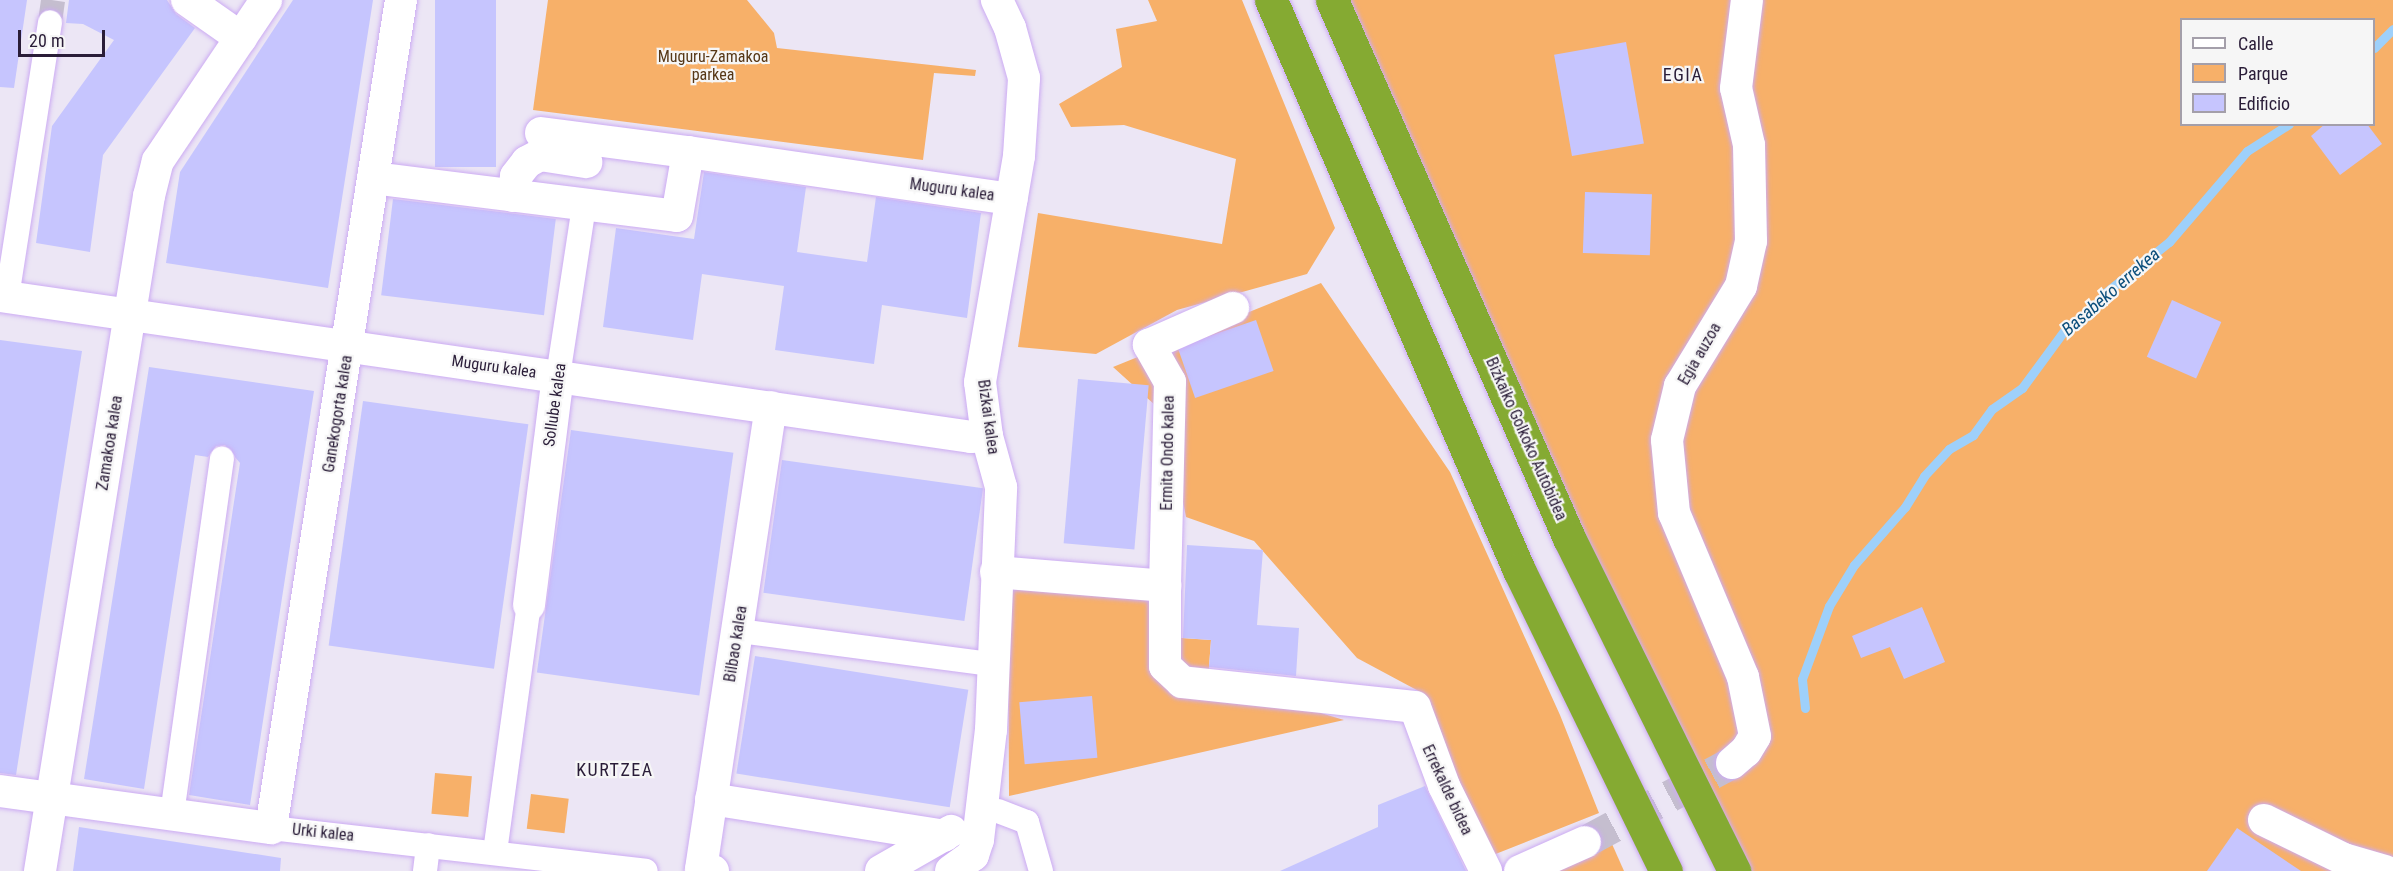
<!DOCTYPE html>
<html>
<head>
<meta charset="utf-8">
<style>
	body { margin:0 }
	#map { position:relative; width:2393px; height:871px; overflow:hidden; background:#ece6f5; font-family:"Roboto Condensed",sans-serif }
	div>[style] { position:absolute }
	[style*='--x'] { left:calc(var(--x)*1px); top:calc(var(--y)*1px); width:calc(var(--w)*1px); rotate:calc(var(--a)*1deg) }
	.green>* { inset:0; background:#f7b069; transform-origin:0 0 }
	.stream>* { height:9px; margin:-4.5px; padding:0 4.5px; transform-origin:4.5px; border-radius:4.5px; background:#9ed0fa }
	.building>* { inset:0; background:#c6c5fe; transform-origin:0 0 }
	.pedestrian-tunnel>* { height:24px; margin-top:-12px; transform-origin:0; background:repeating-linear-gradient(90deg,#c5becf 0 24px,transparent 0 36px) }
	.minor-tunnel>* { height:32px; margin-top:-16px; transform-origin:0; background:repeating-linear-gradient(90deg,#c5becf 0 32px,transparent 0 48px) }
	.roads { filter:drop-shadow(0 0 2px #ccabf3) drop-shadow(0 0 2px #ccabf3) }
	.pedestrian>* { height:24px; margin:-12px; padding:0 12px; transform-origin:12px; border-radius:12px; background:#fff }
	.minor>* { height:32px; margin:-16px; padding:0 16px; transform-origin:16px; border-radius:16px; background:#fff }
	.motorway>* { height:33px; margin:-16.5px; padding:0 16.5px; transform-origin:16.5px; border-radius:16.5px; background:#85aa32 }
	span { translate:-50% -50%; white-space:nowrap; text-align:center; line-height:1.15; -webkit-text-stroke:4.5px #f6f6f6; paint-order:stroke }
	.park-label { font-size:16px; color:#563716 }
	.street-label { font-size:16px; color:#2a1d38 }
	.neighbourhood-label { font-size:18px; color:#2a1d38; letter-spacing:1.5px }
	.water-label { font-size:18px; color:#0b4e7b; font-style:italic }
	.legend { position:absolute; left:2180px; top:18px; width:195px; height:108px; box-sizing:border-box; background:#f6f6f6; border:2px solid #a49faa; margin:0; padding:8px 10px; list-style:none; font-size:18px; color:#2a1d38 }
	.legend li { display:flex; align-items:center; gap:12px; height:30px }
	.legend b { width:30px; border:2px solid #a49faa }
	.scale { position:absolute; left:18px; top:30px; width:87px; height:27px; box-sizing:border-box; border:3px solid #2a1d38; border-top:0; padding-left:8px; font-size:18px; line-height:21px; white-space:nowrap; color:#2a1d38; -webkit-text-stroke:4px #f6f6f6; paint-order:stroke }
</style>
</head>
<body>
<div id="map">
	<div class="green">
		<div style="clip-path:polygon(548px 0,747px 0,774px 33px,777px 48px,976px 70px,975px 76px,934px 73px,923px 160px,533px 110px)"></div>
		<div style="clip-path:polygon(1148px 0,1242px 0,1335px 228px,1307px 274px,1177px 310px,1096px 354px,1018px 347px,1038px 213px,1222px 244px,1236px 159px,1124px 125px,1071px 127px,1059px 104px,1122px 67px,1116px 29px,1157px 21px)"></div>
		<div style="clip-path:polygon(evenodd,1332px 0,2393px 0,2393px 871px,1734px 871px,1332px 0,2182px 20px,2374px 20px,2374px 124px,2182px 124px,2182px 20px)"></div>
		<div style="clip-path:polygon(1321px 283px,1450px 472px,1560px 715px,1599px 813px,1488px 857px,1426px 695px,1357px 658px,1254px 541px,1186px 517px,1166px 415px,1113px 367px)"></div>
		<div style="clip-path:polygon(1008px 581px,1155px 598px,1181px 638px,1211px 640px,1208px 679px,1344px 720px,1009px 796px)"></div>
		<div style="left:435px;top:773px;width:37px;height:41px;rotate:5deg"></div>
		<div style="left:531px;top:794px;width:38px;height:35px;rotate:7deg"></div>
		<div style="clip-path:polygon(1608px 835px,1624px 871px,1533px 871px)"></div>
	</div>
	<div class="stream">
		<div style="--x:2374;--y:48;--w:27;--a:-45"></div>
		<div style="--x:1805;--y:708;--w:29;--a:-96"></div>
		<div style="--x:1802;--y:679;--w:78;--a:-69.7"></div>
		<div style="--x:1829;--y:606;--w:48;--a:-58.6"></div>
		<div style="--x:1854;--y:565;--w:77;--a:-48.7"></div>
		<div style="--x:1905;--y:507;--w:36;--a:-58"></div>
		<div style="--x:1924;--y:476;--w:37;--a:-47"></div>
		<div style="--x:1949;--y:449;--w:28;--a:-30"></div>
		<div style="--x:1973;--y:435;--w:32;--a:-54"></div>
		<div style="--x:1992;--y:409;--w:37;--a:-35"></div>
		<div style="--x:2022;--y:388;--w:74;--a:-53.7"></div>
		<div style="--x:2066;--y:328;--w:28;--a:-30"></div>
		<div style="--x:2090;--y:314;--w:26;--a:-54"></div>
		<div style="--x:2105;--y:293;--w:82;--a:-38.6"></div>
		<div style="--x:2169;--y:242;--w:120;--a:-49.4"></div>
		<div style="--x:2247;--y:151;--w:50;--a:-32.7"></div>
	</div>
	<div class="building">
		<div style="clip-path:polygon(0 0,27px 0,14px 88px,0 87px)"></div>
		<div style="clip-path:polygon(69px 0,167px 0,176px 14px,195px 28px,103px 155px,90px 252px,36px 243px,52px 126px,114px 40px,83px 24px,66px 23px)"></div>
		<div style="clip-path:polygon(293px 0,373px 0,328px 288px,166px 263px,180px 172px)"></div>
		<div style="left:435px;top:0;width:61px;height:167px"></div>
		<div style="left:1626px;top:42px;width:103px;height:73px;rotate:80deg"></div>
		<div style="clip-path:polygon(2325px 124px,2367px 124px,2382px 144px,2340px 175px,2311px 136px)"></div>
		<div style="clip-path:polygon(704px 172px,806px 187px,797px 252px,867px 262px,876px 197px,981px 213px,967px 318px,882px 305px,874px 364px,775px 350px,784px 286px,702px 274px,693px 340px,603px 327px,616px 228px,694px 239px)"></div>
		<div style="left:1585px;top:192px;width:67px;height:61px;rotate:2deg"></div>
		<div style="left:393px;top:199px;width:164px;height:97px;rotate:7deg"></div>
		<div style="left:2172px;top:300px;width:54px;height:62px;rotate:24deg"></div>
		<div style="left:1256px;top:320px;width:54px;height:83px;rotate:71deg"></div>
		<div style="clip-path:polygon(0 340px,82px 351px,16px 775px,0 773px)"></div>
		<div style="clip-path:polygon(149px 367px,314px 391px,250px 805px,189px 795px,240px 463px,225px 445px,216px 446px,208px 457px,195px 455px,144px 789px,84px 779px)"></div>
		<div style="left:1078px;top:379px;width:71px;height:165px;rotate:5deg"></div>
		<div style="left:363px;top:401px;width:167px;height:247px;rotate:8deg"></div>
		<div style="left:571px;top:430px;width:164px;height:245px;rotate:8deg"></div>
		<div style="left:782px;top:460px;width:203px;height:134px;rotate:8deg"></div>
		<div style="clip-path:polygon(1187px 545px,1263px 550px,1257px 625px,1299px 628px,1296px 676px,1209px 667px,1211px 640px,1183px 638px)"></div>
		<div style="clip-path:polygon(1922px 607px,1945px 662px,1904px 679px,1890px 647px,1861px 658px,1852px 636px)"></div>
		<div style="left:755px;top:656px;width:216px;height:119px;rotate:9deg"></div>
		<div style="left:1092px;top:696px;width:62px;height:73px;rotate:85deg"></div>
		<div style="clip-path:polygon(1425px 786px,1466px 871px,1280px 871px,1378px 827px,1378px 805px)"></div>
		<div style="clip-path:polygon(79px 827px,281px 858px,280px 871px,73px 871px)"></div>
		<div style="clip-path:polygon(2237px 828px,2301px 871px,2207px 871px)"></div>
	</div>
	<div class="pedestrian-tunnel">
		<div style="--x:50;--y:22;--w:22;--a:-82"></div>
	</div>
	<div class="minor-tunnel">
		<div style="--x:1585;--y:842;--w:167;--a:-28.3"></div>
	</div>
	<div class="roads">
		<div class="pedestrian">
			<div style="--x:7;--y:297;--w:278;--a:-81.1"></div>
			<div style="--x:558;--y:376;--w:172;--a:-81.3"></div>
			<div style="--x:739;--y:631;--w:254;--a:7.5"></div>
			<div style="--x:998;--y:811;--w:31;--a:21"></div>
			<div style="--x:1027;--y:822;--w:51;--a:74.1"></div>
			<div style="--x:172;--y:814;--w:359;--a:-82"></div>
			<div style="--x:271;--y:828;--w:377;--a:6.5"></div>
			<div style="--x:495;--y:852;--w:249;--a:-82.2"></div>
			<div style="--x:425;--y:871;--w:26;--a:-83"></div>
		</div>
		<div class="minor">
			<div style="--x:187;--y:0;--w:66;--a:35.1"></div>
			<div style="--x:541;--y:133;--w:148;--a:7.4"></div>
			<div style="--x:373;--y:178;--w:306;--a:7.1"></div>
			<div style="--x:677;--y:216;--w:65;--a:-80.2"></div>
			<div style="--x:688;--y:152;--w:327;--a:8.3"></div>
			<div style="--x:513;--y:196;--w:20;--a:-81"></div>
			<div style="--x:516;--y:176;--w:18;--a:-52"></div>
			<div style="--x:527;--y:162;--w:15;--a:-28"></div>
			<div style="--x:540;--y:155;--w:47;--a:8.7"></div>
			<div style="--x:0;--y:296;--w:981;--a:8.26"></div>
			<div style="--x:971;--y:437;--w:16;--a:-4"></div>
			<div style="--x:996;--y:572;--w:170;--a:4.7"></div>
			<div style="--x:1165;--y:586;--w:80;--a:90"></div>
			<div style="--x:1165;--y:666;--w:23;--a:43"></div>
			<div style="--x:1182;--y:682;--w:234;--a:6.1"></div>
			<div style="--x:1415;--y:707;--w:84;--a:69.8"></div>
			<div style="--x:1444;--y:786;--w:95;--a:63.7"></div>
			<div style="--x:1165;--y:586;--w:204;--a:-88.6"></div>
			<div style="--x:1170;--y:382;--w:43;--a:-119.6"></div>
			<div style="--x:1149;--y:345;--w:92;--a:-23.8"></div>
			<div style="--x:529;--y:605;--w:231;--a:-82.8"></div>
			<div style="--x:1732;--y:763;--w:18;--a:-41"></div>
			<div style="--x:1746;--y:751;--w:17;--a:-59"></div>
			<div style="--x:1755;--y:736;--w:60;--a:-101.5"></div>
			<div style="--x:1743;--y:677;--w:178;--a:-112.8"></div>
			<div style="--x:1674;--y:513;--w:73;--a:-95.5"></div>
			<div style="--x:1667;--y:440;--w:56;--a:-76.5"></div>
			<div style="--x:1680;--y:386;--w:117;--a:-58.6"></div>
			<div style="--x:1741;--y:286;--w:46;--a:-77.5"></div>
			<div style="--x:1751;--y:241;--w:96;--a:-91.2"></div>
			<div style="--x:1749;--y:145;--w:58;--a:-102.8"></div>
			<div style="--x:1736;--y:88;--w:89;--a:-82.9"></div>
			<div style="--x:0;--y:791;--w:274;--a:7.8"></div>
			<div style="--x:271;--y:828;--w:838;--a:-81.08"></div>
			<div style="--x:711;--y:799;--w:236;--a:9"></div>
			<div style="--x:2264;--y:820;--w:89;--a:26"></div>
			<div style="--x:2344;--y:859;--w:43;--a:16.3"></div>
			<div style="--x:40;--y:871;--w:684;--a:-80.83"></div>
			<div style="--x:149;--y:196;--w:36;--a:-76"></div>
			<div style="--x:158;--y:161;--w:194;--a:-56.1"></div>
			<div style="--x:713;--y:871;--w:12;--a:-171"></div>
			<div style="--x:701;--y:869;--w:467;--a:-81.4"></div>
			<div style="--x:881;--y:871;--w:81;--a:-29.7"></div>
			<div style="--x:951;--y:871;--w:27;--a:-36"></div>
			<div style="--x:973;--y:855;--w:16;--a:-72"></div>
			<div style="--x:978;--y:840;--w:111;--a:-83.3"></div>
			<div style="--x:991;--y:730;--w:243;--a:-87.6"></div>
			<div style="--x:1001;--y:487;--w:53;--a:-105.4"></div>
			<div style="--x:987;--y:436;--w:54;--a:-97.4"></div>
			<div style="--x:980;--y:382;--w:229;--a:-80.2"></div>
			<div style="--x:1019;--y:156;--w:78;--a:-86.3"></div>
			<div style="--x:1024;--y:78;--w:52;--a:-105.6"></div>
			<div style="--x:1010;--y:28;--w:31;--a:-115"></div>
			<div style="--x:1520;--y:871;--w:71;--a:-24"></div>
		</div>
		<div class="motorway">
			<div style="--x:1271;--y:0;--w:622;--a:66.49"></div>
			<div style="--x:1519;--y:570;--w:335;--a:64"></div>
			<div style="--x:1332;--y:0;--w:588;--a:66.23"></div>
			<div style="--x:1569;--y:538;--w:372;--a:63.6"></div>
		</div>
	</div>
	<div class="park-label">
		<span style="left:713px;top:66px">Muguru-Zamakoa<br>parkea</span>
	</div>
	<div class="street-label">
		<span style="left:952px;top:190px;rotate:8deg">Muguru kalea</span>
		<span style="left:1700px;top:354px;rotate:-60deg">Egia auzoa</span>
		<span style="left:494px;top:367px;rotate:8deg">Muguru kalea</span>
		<span style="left:555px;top:405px;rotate:-82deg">Sollube kalea</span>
		<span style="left:338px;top:414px;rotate:-81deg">Ganekogorta kalea</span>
		<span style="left:988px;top:417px;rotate:82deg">Bizkai kalea</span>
		<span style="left:1526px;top:439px;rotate:66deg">Bizkaiko Golkoko Autobidea</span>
		<span style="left:110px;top:443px;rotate:-81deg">Zamakoa kalea</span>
		<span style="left:1168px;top:453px;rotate:-89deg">Ermita Ondo kalea</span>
		<span style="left:736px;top:644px;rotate:-81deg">Bilbao kalea</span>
		<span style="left:1447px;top:790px;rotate:65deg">Errekalde bidea</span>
		<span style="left:323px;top:833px;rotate:6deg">Urki kalea</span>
	</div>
	<div class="neighbourhood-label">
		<span style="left:1683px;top:75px">EGIA</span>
		<span style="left:615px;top:770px">KURTZEA</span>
	</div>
	<div class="water-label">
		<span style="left:2111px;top:292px;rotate:-41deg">Basabeko errekea</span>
	</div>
	<ul class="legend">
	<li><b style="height:8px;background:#fff"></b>Calle</li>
	<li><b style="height:16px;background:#f7b069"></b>Parque</li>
	<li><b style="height:16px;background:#c6c5fe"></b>Edificio</li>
	</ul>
	<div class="scale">20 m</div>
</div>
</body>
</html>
